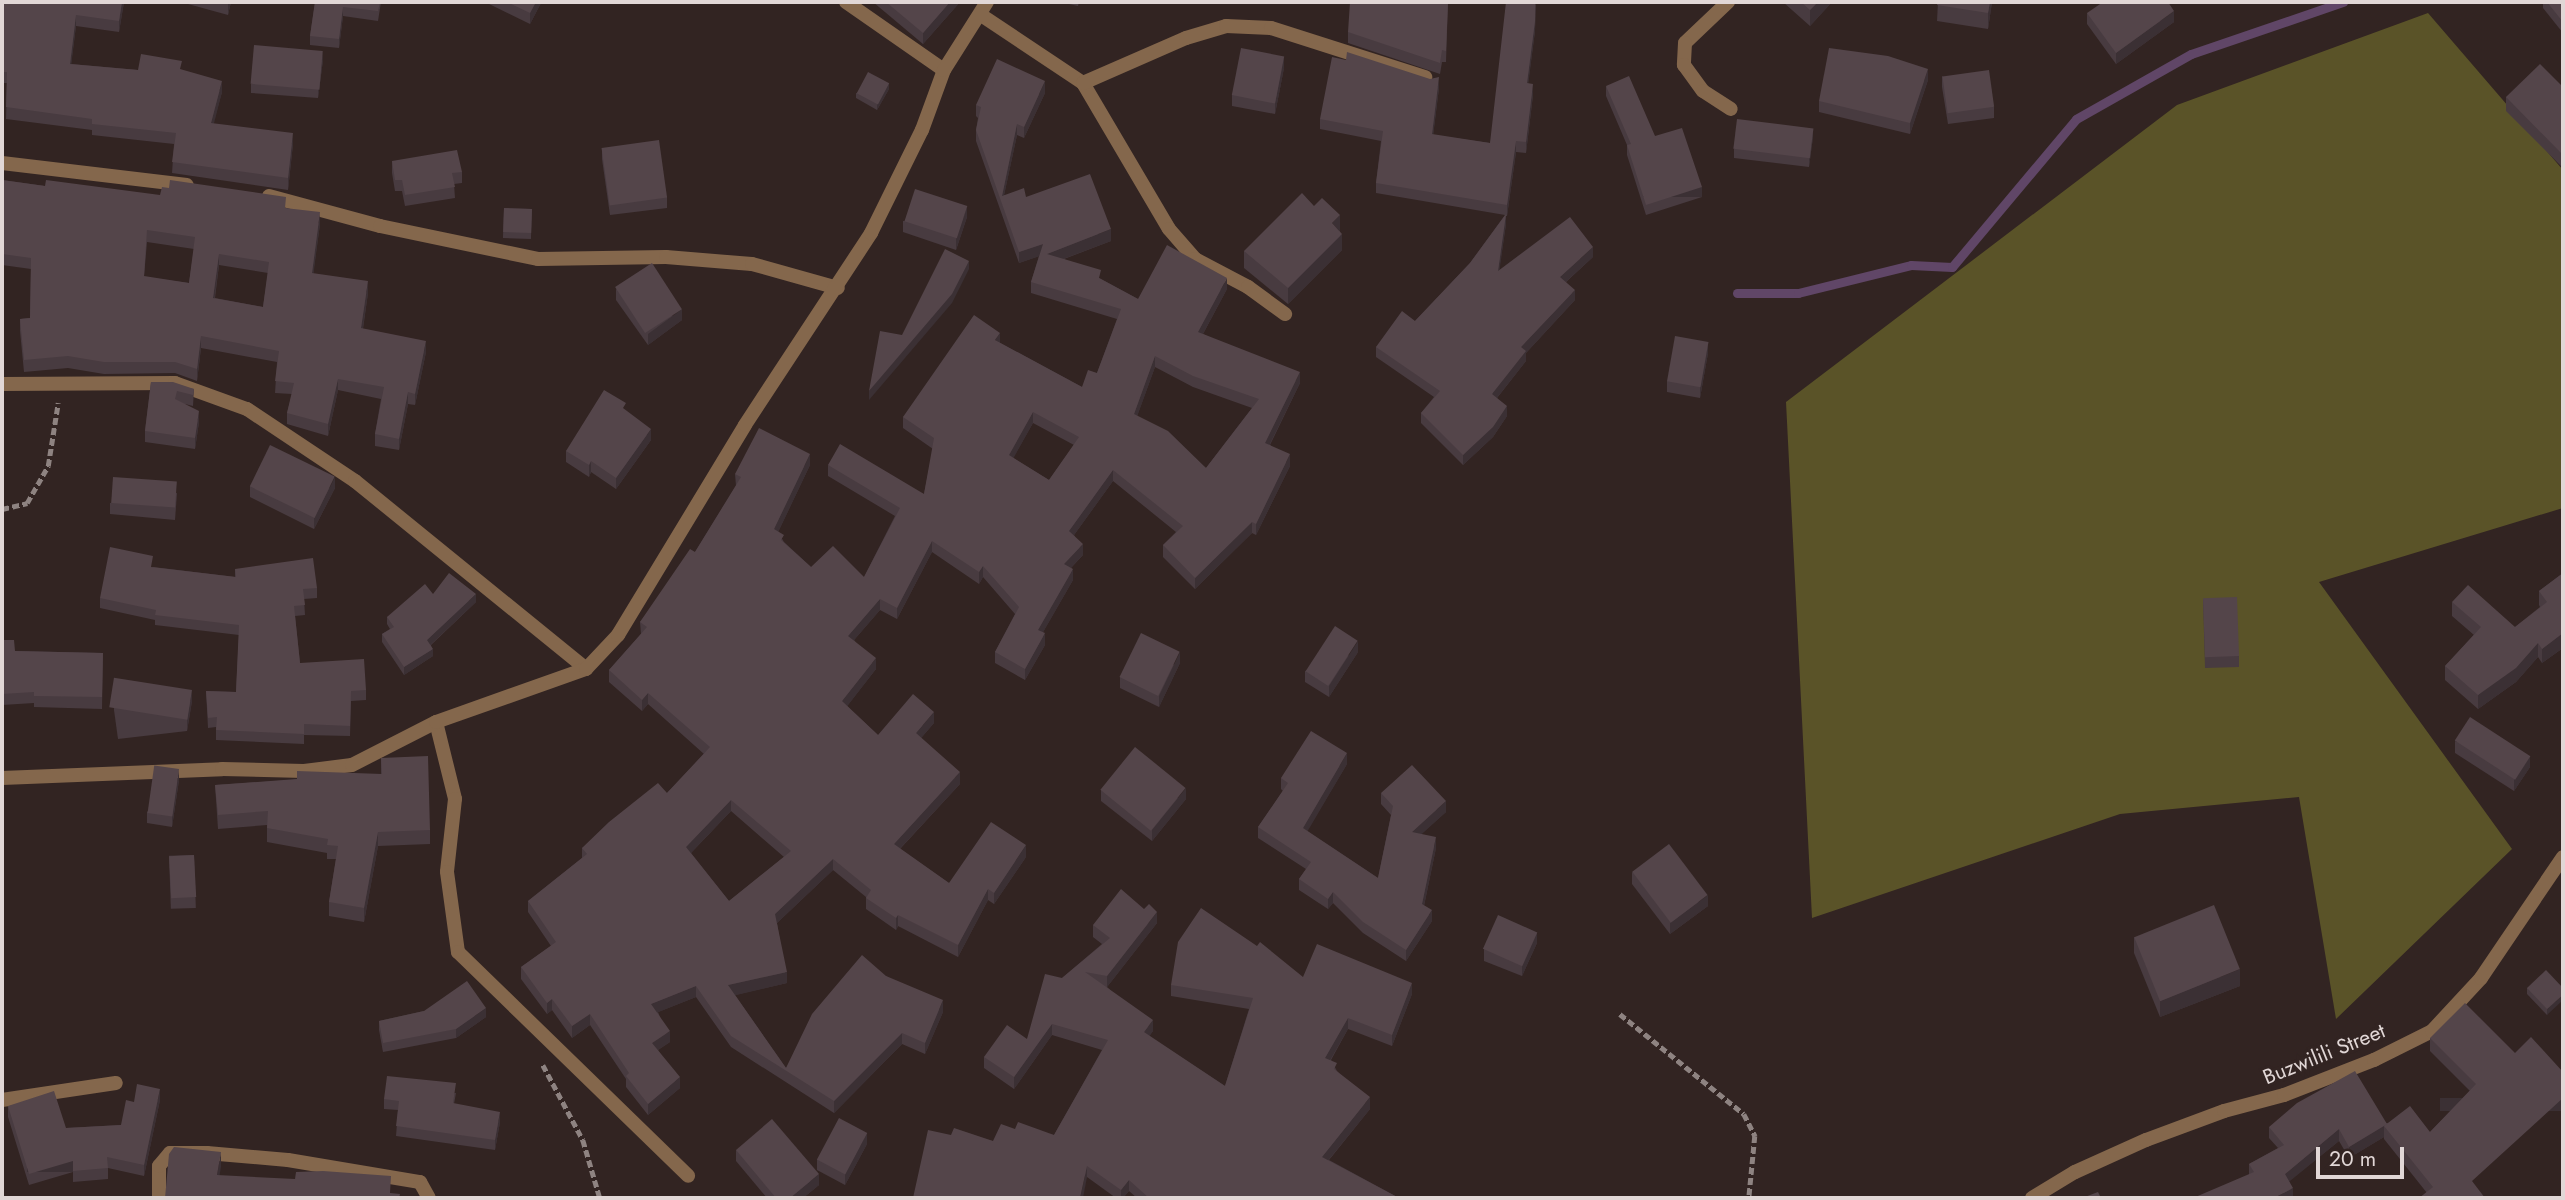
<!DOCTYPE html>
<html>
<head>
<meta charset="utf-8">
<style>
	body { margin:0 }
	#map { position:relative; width:2565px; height:1200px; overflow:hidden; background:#322422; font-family:Jost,sans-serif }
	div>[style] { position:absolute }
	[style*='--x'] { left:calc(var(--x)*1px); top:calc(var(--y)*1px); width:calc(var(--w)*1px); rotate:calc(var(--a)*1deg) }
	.forest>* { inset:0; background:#5a5328 }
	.stream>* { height:9px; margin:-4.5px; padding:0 4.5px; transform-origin:4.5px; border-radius:4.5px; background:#604667 }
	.path>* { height:4.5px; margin-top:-2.25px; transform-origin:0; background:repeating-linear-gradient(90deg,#8e8381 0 7px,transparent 0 10.5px) }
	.minor>* { height:14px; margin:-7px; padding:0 7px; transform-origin:7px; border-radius:7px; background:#84674c }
	.wall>* { inset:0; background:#483b40; transform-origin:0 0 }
	.shaded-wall>* { inset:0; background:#3b3034; transform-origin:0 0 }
	.building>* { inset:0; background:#54454a; transform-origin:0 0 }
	span { translate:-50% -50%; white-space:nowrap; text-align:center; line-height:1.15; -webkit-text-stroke:6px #322422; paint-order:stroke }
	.street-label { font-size:21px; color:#e1d7d6 }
	.frame { position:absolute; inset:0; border:4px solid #e1d7d6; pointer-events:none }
	.scale { position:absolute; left:2316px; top:1147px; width:88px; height:32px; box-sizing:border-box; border:4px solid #e1d7d6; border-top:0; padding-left:9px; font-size:21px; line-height:24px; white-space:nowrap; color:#e1d7d6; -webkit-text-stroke:5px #322422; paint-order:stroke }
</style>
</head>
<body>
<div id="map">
	<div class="forest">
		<div style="clip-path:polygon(2428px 13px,2563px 170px,2563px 508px,2319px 582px,2512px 849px,2336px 1019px,2299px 797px,2120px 814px,1812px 918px,1786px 402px,2177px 105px)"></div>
	</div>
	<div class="stream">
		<div style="--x:1737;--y:293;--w:61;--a:0"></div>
		<div style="--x:1798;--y:293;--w:116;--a:-13.9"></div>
		<div style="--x:1911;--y:265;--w:41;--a:2.8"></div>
		<div style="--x:1952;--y:267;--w:193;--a:-50"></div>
		<div style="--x:2076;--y:119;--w:132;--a:-29.5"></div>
		<div style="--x:2191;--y:54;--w:161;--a:-18.9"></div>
	</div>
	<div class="path">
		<div style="--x:2;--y:509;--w:26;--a:-13"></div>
		<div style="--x:27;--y:503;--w:43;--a:-60.4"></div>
		<div style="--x:48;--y:466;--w:64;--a:-81"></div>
		<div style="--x:1620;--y:1014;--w:159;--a:38.9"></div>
		<div style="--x:1744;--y:1114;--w:25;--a:63"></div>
		<div style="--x:1755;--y:1136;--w:62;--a:95.5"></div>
		<div style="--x:543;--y:1065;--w:85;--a:61.9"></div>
		<div style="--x:583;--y:1140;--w:60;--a:73.7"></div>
	</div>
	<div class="minor">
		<div style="--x:846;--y:2;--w:119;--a:34.8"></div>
		<div style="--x:1728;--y:2;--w:59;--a:136.4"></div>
		<div style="--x:1685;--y:43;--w:22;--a:93"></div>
		<div style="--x:1684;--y:65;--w:32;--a:54"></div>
		<div style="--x:1703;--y:91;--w:33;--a:33"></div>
		<div style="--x:981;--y:15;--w:123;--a:33.7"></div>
		<div style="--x:1083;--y:83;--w:169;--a:59.5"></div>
		<div style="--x:1169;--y:229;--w:40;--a:49"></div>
		<div style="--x:1195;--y:259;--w:60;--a:27.8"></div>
		<div style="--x:1248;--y:287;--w:46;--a:36.1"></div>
		<div style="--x:1083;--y:83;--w:112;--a:-23.6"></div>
		<div style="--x:1186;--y:38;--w:42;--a:-16.7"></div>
		<div style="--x:1226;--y:26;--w:45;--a:2.5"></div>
		<div style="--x:1271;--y:28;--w:162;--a:17.7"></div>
		<div style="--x:2;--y:163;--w:186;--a:6.8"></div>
		<div style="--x:269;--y:196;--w:115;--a:15.1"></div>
		<div style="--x:380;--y:226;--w:161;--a:11.8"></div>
		<div style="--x:538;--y:259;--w:128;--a:-0.9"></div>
		<div style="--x:666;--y:257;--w:86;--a:4.7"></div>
		<div style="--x:752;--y:264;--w:89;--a:15.6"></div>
		<div style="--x:2;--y:384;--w:173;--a:-0.3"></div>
		<div style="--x:175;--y:383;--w:77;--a:19.9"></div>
		<div style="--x:247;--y:409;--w:130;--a:33.7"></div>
		<div style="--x:355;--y:481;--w:298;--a:39.1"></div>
		<div style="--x:436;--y:722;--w:79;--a:76.1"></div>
		<div style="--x:455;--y:799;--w:73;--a:96.3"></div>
		<div style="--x:447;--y:872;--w:81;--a:82.2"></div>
		<div style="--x:458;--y:952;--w:321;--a:44.2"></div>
		<div style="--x:2;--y:778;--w:220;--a:-2.3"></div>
		<div style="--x:222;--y:769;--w:82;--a:1.4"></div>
		<div style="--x:304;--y:771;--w:48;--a:-7.1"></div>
		<div style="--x:352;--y:765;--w:94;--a:-27.1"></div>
		<div style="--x:436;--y:722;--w:159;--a:-19.5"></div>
		<div style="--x:586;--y:669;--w:47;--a:-46.7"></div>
		<div style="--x:618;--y:635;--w:245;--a:-58.8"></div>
		<div style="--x:745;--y:425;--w:230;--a:-56.7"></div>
		<div style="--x:871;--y:233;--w:115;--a:-63.7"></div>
		<div style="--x:922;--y:130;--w:64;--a:-69.9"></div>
		<div style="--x:944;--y:70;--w:80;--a:-57.7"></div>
		<div style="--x:2;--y:1100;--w:115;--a:-8.5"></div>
		<div style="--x:159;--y:1198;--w:32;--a:-90"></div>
		<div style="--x:159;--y:1166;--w:17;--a:-50"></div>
		<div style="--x:170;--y:1153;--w:37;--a:0"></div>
		<div style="--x:207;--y:1153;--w:81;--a:4.9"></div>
		<div style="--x:288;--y:1160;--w:134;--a:9.5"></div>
		<div style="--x:420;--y:1182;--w:18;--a:61"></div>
		<div style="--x:2032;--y:1198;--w:50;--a:-31.2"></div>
		<div style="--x:2075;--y:1172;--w:78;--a:-24.3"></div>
		<div style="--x:2146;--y:1140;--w:83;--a:-20.4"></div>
		<div style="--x:2224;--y:1111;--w:62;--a:-14.9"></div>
		<div style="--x:2284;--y:1095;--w:97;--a:-21.3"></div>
		<div style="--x:2374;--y:1060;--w:65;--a:-26.6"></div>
		<div style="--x:2432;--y:1031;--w:72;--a:-47.2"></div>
		<div style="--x:2481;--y:978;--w:146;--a:-55.9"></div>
	</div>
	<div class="wall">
		<div style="clip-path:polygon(2px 2px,124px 2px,119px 32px,76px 26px,71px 64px,138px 70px,182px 70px,222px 92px,213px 124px,293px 144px,288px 190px,172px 173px,174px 144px,92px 135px,92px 130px,6px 119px,7px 83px,2px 83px)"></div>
		<div style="clip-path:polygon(188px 2px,231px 2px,228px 15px,188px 4px)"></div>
		<div style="clip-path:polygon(315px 2px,381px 2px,378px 21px,343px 16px,339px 48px,310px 45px,310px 36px)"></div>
		<div style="clip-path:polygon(485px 2px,541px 2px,541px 3px,530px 24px)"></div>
		<div style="clip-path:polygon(873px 2px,960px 2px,923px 44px)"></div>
		<div style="clip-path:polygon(1060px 2px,1079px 2px,1078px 6px)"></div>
		<div style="clip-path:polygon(1448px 2px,1446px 62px,1442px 62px,1440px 74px,1348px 43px,1348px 32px)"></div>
		<div style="clip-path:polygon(1536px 2px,1535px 31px,1528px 83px,1533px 95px,1526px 153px,1516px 152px,1507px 216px,1506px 216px,1506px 224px,1499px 270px,1593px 257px,1566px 282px,1575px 300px,1526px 353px,1526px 361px,1497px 398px,1507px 416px,1493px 437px,1463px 465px,1421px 423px,1421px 413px,1434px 397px,1376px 357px,1376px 347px,1415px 321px,1470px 263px,1505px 215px,1376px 193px,1376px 183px,1381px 141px,1320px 129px,1320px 119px,1430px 79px,1439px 88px,1433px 135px,1490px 143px)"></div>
		<div style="clip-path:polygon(1783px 2px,1832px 2px,1810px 26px)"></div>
		<div style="clip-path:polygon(1938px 2px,1992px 2px,1988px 29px,1937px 21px)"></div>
		<div style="clip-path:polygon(2543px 2px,2563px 2px,2563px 33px,2543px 8px)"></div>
		<div style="clip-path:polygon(2087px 13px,2174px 22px,2116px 64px,2087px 24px)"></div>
		<div style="clip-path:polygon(323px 60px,318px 98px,251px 93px,251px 84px)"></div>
		<div style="clip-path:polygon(1284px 68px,1275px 114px,1232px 106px,1232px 95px)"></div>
		<div style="clip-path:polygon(1942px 76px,1994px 107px,1994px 118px,1948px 124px,1942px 87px)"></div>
		<div style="clip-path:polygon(1928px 80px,1910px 134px,1819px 112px,1819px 101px)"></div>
		<div style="clip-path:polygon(1606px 86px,1655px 136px,1702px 197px,1646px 215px,1627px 155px,1627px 145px,1606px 96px)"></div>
		<div style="clip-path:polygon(2563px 87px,2563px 182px,2562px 181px,2562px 167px,2506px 111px,2506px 97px)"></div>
		<div style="clip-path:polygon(889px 89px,877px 110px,856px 98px,856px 93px)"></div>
		<div style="clip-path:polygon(evenodd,1045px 93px,1024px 138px,1017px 135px,1004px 195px,1026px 197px,1111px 241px,1064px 259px,1138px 299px,1227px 289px,1203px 334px,1300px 383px,1270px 445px,1290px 466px,1256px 535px,1252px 533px,1195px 589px,1163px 557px,1163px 545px,1176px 532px,1113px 481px,1074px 535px,1083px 555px,1071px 568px,1073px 580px,1043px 632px,1045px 645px,1025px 680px,995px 663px,995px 652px,1015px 614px,983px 577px,979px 584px,932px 552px,897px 619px,880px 610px,854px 640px,876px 669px,847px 706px,878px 735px,934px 723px,921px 738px,960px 784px,900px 849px,949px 883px,1026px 857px,994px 904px,988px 900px,958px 957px,898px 926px,896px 930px,866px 909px,866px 897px,833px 870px,777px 923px,787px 983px,735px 995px,786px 1068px,886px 976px,943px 1012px,925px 1054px,902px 1044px,834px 1113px,731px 1047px,696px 997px,658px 1012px,670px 1042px,658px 1050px,680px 1088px,648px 1115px,626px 1087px,626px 1079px,590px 1025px,572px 1038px,552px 1010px,547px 1014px,521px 979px,521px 967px,551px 946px,528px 912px,528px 901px,582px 858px,582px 848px,667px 793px,704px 754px,648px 704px,642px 711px,609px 682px,609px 670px,641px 634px,640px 622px,695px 552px,736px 486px,735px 474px,810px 465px,778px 532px,784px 542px,811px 567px,864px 577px,895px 516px,828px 476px,828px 465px,924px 494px,933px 449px,903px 428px,903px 417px,1000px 343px,1082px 387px,1097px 373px,1117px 319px,1031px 293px,1031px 282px,1039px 256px,1019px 263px,976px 141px,976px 130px,978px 118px,976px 116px,976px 105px,1045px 93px,1155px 367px,1193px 387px,1252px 408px,1206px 468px,1137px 416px,1155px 367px,1045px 93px,1033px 423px,1074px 445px,1049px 480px,1013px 458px,1033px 423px,1045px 93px,731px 811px,784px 857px,729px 901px,691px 853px,731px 811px)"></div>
		<div style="clip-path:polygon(1813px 137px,1809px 167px,1734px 158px,1734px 149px)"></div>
		<div style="clip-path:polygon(602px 148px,667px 197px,667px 208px,610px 215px,602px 159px)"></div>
		<div style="clip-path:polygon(392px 161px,462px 172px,462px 183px,454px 184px,455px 198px,405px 206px,402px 191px,395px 191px,392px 173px)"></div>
		<div style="clip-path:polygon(evenodd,2px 180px,45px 186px,286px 208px,320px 224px,313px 274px,368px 293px,363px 329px,426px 352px,415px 405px,408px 404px,399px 450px,375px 446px,375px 434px,381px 399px,338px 390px,328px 436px,287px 424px,287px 413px,292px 394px,275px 393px,277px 362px,201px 348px,197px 381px,175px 373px,104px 374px,68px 368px,24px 372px,20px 331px,20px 319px,30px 318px,31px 269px,2px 265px,2px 180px,147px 242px,194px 249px,189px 283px,144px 277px,147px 242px,2px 180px,219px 265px,268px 273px,263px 307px,215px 298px,219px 265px)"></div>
		<div style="left:504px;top:208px;width:28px;height:30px;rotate:2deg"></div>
		<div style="clip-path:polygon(967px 217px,956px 250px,903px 232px,903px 221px)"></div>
		<div style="clip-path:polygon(1340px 231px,1342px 250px,1288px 304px,1244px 268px,1244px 251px)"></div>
		<div style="clip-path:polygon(616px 289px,682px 320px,648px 345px,616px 300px)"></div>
		<div style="clip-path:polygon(1708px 353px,1700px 398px,1667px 392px,1667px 381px)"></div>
		<div style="clip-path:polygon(151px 382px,194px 389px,193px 406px,185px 404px,199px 422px,195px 449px,145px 442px,145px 431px)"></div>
		<div style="clip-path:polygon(626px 411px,651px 440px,616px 489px,591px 472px,589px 477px,566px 462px,566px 451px)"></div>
		<div style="clip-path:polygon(250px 486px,335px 488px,314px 529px,250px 497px)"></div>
		<div style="clip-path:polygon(177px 493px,175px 520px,110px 514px,110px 503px)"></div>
		<div style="clip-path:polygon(153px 567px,235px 577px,235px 569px,317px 588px,317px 598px,304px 599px,305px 615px,295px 616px,300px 663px,366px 690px,366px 700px,351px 701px,350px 736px,304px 735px,304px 744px,216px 740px,216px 727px,208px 728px,206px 691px,236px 692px,239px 635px,155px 625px,155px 620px,100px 608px,100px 598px)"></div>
		<div style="clip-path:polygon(2563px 573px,2563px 648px,2542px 663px,2538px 657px,2516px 682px,2478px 709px,2445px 680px,2445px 666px,2474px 635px,2452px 616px,2452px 602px,2515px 627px,2540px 607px,2539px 605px,2539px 591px)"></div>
		<div style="clip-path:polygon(433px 594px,476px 602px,431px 645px,433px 656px,404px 675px,382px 642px,382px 634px,390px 629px,387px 624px,387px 617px)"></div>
		<div style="clip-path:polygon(2203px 599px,2239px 656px,2239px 667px,2205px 668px)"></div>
		<div style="clip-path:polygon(2px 640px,15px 651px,103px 653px,102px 709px,34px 707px,34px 703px,2px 705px)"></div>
		<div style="clip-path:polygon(1358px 652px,1329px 697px,1305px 682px,1305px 671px)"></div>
		<div style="clip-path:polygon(1180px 663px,1159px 707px,1120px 688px,1120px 677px)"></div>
		<div style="clip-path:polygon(114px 699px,192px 701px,187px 731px,118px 739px,114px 710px)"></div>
		<div style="clip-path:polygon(2455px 741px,2530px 767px,2514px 791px,2455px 753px)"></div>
		<div style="clip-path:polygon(381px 758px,430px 830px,430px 844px,378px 846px,364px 922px,329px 916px,329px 902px,336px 859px,327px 859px,327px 853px,267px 842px,267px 825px,218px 829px,215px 785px,381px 774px)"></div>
		<div style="clip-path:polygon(1347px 764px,1307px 831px,1378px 878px,1391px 815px,1381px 804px,1381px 793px,1446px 812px,1421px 834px,1436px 848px,1424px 906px,1432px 921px,1406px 961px,1363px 933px,1333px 903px,1328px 909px,1299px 890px,1299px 879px,1306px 869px,1258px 838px,1258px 827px,1283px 791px,1281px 789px,1281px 778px)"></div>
		<div style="clip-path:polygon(179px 780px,172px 827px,147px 823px,147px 812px)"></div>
		<div style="clip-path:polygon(1101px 790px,1186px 799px,1152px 841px,1101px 801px)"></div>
		<div style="left:194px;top:855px;width:53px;height:25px;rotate:88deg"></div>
		<div style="clip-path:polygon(1632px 872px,1708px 906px,1670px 934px,1632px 884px)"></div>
		<div style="clip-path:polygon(1157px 923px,1107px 987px,1153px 1031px,1149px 1036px,1225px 1086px,1249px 1009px,1171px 996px,1171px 985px,1303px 977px,1412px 994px,1392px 1046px,1348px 1029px,1331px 1060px,1337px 1071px,1370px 1109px,1329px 1160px,1399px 1198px,1137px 1198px,1129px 1191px,1123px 1198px,1116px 1198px,1087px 1177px,951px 1135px,993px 1141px,1015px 1129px,1054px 1135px,1102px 1050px,1052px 1035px,1014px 1089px,984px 1068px,984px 1057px,1027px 1039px,1062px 978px,1102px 944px,1093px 937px,1093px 925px)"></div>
		<div style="clip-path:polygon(2134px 937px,2240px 986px,2160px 1017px,2134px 953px)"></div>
		<div style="clip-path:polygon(1537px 943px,1522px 976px,1484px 961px,1484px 949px)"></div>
		<div style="clip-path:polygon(2527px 988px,2563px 988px,2547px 1015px,2527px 994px)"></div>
		<div style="clip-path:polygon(424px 1011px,486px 1017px,456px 1038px,383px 1052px,379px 1030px,379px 1021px)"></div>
		<div style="clip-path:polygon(2430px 1038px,2515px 1053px,2563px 1072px,2427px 1193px,2384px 1139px,2384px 1137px,2349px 1158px,2339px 1141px,2289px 1181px,2293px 1198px,2249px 1174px,2249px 1164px,2278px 1148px,2269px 1138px,2269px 1127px,2387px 1123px,2430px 1132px,2470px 1091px,2430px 1051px)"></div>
		<div style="clip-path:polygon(456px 1093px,454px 1104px,500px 1122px,495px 1150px,396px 1136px,398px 1110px,384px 1109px,384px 1099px)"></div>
		<div style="clip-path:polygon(160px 1100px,144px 1176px,108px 1168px,108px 1179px,73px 1182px,73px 1172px,29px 1185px,8px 1117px,8px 1106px,66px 1128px,121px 1125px,134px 1102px)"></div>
		<div style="clip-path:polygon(867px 1144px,845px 1185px,817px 1170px,817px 1159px)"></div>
		<div style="clip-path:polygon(736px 1150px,819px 1185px,803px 1198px,767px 1198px,736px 1161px)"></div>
	</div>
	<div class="shaded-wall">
		<div style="clip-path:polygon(122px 2px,124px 2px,119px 32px,119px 21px)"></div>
		<div style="clip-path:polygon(228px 2px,231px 2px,228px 15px)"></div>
		<div style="clip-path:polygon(536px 2px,541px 2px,541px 3px,530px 24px,530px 13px)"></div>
		<div style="clip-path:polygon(950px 2px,960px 2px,923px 44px,923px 33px)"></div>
		<div style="clip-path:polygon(1818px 2px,1832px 2px,1810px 26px,1810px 10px)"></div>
		<div style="clip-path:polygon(1990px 2px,1992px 2px,1988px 29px,1988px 13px)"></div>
		<div style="clip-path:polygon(343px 7px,343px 16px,339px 48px,339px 39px)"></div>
		<div style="clip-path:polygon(2174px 11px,2174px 22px,2116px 64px,2116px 53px)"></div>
		<div style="clip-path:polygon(76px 15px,76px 26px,70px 75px,70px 64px)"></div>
		<div style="clip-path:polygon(1535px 21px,1535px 31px,1527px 94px,1527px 83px)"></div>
		<div style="clip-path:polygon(323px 51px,323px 60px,318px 98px,318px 89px)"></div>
		<div style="clip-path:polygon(1284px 56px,1284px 68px,1275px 114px,1275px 103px)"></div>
		<div style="clip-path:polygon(1928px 69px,1928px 80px,1910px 134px,1910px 123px)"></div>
		<div style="clip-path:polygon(1439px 77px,1439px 88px,1432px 145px,1432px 134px)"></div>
		<div style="clip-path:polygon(222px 81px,222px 92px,211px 135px,211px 123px)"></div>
		<div style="clip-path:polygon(1045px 81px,1045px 93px,1024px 138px,1024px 127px)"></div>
		<div style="clip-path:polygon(889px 83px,889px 89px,877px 110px,877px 104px)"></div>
		<div style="clip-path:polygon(1533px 84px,1533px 95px,1526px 153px,1526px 142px)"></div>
		<div style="clip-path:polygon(1017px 124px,1017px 135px,1002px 205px,1002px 196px)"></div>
		<div style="clip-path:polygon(1813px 128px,1813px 137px,1809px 167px,1809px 158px)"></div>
		<div style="clip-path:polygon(293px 133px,293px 144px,288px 190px,288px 178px)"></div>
		<div style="clip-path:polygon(1516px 141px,1516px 152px,1507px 216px,1507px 205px)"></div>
		<div style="left:1702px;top:187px;width:10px;height:59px;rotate:90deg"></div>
		<div style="clip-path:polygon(967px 206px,967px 217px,956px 250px,956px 239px)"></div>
		<div style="clip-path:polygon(320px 212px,320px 224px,312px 285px,312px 273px)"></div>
		<div style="clip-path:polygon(1506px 214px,1506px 224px,1498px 281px,1498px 271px)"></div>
		<div style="clip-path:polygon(1340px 215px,1340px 232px,1332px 223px)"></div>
		<div style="clip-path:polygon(1111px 229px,1111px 241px,1047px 265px,1047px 254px)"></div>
		<div style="clip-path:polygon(1342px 234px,1342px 250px,1288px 304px,1288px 288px)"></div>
		<div style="clip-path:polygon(1043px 244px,1043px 255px,1019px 263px,1019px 252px)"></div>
		<div style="clip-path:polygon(1593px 247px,1593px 257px,1560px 287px,1560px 277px)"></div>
		<div style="clip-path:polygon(219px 254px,219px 265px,213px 309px,213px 298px)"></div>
		<div style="clip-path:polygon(969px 261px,969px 269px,952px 303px,869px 400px,869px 391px)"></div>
		<div style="clip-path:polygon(1227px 278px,1227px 289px,1198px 343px,1198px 332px)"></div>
		<div style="clip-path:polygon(368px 281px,368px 293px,361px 340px,361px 328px)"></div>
		<div style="clip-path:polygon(1575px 290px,1575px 300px,1526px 353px,1526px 361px,1492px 404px,1492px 394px,1521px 347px)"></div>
		<div style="clip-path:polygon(682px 309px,682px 320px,648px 345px,648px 334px)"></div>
		<div style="clip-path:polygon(1000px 333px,1000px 344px,995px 340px)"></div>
		<div style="clip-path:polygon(201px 336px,201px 348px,197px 381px,197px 369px)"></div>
		<div style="clip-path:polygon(426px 341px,426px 352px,415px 405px,415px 394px)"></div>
		<div style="clip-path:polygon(1708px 342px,1708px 353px,1700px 398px,1700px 387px)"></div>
		<div style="clip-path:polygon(1155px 356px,1155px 367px,1134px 425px,1134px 414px)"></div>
		<div style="clip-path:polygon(1300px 372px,1300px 383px,1265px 454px,1265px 443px)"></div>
		<div style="clip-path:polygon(338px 379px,338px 390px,328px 436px,328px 424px)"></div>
		<div style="clip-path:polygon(408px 392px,408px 404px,399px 450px,399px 439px)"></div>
		<div style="clip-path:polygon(1507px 406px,1507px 416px,1493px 437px,1463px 465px,1463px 455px)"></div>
		<div style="clip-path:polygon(199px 411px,199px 422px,195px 449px,195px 438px)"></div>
		<div style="clip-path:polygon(1033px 412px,1033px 423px,1009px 466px,1009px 455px)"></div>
		<div style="clip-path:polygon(651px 429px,651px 440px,616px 489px,616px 478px)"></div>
		<div style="clip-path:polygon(810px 454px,810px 465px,774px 541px,774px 529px)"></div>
		<div style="clip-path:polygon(1290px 454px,1290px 466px,1256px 535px,1256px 524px)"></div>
		<div style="clip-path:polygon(591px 461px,591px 472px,589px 477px,589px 465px)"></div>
		<div style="clip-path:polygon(1113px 470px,1113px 481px,1069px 542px,1069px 531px)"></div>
		<div style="clip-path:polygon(335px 477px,335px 488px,314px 529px,314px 518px)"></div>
		<div style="clip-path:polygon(1252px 522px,1252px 533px,1195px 589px,1195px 578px)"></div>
		<div style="clip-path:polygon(932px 541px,932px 552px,897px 619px,897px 608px)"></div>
		<div style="clip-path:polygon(1083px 544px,1083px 555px,1064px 575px,1064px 564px)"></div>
		<div style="clip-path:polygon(983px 566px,983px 577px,979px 584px,979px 572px)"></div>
		<div style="clip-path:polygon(1073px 569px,1073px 580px,1038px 641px,1038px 630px)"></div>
		<div style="clip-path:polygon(476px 594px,476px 602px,427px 648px,427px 640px)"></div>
		<div style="clip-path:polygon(880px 599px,880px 610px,848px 647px,848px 636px)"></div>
		<div style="clip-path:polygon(1045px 633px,1045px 645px,1025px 680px,1025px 669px)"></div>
		<div style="clip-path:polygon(2563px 633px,2563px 648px,2542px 663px,2542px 649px)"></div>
		<div style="clip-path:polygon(1358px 641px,1358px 652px,1329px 697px,1329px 686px)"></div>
		<div style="clip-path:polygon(2538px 643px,2538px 657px,2516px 682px,2478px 709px,2478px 695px)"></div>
		<div style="clip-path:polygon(433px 649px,433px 656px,404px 675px,404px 667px)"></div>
		<div style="clip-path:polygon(1180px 652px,1180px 663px,1159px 707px,1159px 696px)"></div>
		<div style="clip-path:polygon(876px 658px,876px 669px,842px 713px,842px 701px)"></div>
		<div style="clip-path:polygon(192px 690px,192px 701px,187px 731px,187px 720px)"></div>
		<div style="clip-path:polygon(648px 693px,648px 704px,642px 711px,642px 700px)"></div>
		<div style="clip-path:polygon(934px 712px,934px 723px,916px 744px,916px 733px)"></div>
		<div style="clip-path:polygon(1347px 753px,1347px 764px,1303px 839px,1303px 828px)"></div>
		<div style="clip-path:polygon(2530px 756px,2530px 767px,2514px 791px,2514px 780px)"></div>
		<div style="clip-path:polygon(179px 769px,179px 780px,172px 827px,172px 816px)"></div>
		<div style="clip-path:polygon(960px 772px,960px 784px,894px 855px,894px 844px)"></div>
		<div style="clip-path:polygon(1186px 788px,1186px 799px,1152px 841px,1152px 830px)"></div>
		<div style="clip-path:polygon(731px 800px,731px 811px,686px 858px,686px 847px)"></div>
		<div style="clip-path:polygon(1446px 801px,1446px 812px,1412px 843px,1412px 832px)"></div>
		<div style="clip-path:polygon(378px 832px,378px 846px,364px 922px,364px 908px)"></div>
		<div style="clip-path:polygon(1436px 837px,1436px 848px,1422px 915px,1422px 904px)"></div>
		<div style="clip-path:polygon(1026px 845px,1026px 857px,994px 904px,994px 893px)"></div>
		<div style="clip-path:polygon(833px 859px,833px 870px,775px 925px,775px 914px)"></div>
		<div style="clip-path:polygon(988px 889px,988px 900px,958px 957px,958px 945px)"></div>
		<div style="clip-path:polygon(1333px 892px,1333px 903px,1328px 909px,1328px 899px)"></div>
		<div style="clip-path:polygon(1708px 895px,1708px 906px,1670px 934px,1670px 923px)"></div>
		<div style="clip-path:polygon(1432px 910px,1432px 921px,1406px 961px,1406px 950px)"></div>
		<div style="clip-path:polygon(1157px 912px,1157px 923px,1107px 987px,1107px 976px)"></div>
		<div style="clip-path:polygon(898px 915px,898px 926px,896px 930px,896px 918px)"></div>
		<div style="clip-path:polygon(1537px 932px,1537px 943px,1522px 976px,1522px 965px)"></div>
		<div style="clip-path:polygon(2240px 969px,2240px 986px,2160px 1017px,2160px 1001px)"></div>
		<div style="clip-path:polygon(787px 972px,787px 983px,728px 997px,728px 985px)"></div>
		<div style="clip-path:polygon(1412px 983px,1412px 994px,1392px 1046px,1392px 1035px)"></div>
		<div style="clip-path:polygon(696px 986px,696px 997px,651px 1015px,651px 1004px)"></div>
		<div style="clip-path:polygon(2563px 995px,2563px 1000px,2547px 1015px,2547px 1009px)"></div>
		<div style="clip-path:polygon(552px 999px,552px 1010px,547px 1014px,547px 1003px)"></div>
		<div style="clip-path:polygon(943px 1000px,943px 1012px,925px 1054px,925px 1043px)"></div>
		<div style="clip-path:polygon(486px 1008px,486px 1017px,456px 1038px,456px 1029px)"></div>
		<div style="clip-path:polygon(590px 1014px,590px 1025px,572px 1038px,572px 1026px)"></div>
		<div style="clip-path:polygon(1348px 1018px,1348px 1029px,1325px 1069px,1325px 1058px)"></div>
		<div style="clip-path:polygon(1153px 1020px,1153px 1031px,1144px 1044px,1144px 1032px)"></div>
		<div style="clip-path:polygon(1052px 1024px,1052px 1035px,1014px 1089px,1014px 1077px)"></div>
		<div style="clip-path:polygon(670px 1031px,670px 1042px,652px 1054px,652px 1043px)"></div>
		<div style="clip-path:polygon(902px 1033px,902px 1044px,834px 1113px,834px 1101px)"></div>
		<div style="clip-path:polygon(680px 1077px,680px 1088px,648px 1115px,648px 1104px)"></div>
		<div style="clip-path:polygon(160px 1089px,160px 1100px,144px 1176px,144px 1165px)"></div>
		<div style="clip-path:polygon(1370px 1097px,1370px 1109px,1322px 1168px,1322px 1157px)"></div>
		<div style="left:2563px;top:1098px;width:13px;height:123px;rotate:90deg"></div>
		<div style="clip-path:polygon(500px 1112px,500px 1122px,495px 1150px,495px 1140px)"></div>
		<div style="clip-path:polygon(2384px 1126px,2384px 1137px,2349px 1158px,2349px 1147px)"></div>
		<div style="clip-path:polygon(2339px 1129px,2339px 1141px,2285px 1185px,2285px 1174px)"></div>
		<div style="clip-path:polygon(867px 1133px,867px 1144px,845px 1185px,845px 1174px)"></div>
		<div style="clip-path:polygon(221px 1152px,221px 1167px,217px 1190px,217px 1175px)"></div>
		<div style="left:73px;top:1161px;width:11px;height:46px;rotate:90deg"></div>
		<div style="clip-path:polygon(1087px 1166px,1087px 1177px,1083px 1198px,1080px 1198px)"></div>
		<div style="clip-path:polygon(819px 1174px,819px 1185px,803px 1198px,790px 1198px)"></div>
		<div style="clip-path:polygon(1129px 1180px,1129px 1191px,1123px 1198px,1121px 1198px,1121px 1190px)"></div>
		<div style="clip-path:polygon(2293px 1188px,2293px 1198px,2274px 1198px)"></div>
	</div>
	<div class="building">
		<div style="clip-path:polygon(2px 2px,122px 2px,119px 21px,76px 15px,70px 64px,138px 70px,141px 54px,182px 61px,180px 69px,222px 81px,211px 123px,293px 133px,288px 178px,172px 162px,176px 133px,92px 124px,92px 119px,6px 107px,7px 72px,2px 72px)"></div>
		<div style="clip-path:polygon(315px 2px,380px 2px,378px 11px,343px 7px,339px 39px,310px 36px)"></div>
		<div style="clip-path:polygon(507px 2px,536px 2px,530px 13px)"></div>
		<div style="clip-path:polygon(886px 2px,950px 2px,923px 33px)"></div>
		<div style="clip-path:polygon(1350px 2px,1448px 2px,1446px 51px,1442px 50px,1440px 63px,1348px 32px)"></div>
		<div style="clip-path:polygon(1506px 2px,1535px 2px,1535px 21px,1527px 83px,1533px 84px,1526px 142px,1516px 141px,1507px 205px,1376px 183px,1383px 131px,1320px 119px,1332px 57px,1346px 60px,1347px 52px,1430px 79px,1439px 77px,1432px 134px,1490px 143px)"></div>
		<div style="clip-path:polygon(1801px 2px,1818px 2px,1810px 10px)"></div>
		<div style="clip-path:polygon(1938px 2px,1990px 2px,1988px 13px,1937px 5px)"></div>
		<div style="clip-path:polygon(2103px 2px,2168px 2px,2174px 11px,2116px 53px,2087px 13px)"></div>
		<div style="clip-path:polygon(2547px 2px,2563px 2px,2563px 22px)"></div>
		<div style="left:254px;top:45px;width:69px;height:39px;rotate:5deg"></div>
		<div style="left:1241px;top:48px;width:44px;height:48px;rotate:11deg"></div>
		<div style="clip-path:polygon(1829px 48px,1888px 56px,1928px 69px,1910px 123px,1819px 101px)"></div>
		<div style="clip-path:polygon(evenodd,997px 59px,1045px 81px,1024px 127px,1017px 124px,1002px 196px,1024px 188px,1026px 197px,1090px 174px,1111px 229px,1047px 254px,1101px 270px,1099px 278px,1138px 299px,1167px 245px,1227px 278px,1198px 332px,1300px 372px,1265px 443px,1290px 454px,1256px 524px,1252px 522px,1195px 578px,1163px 545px,1183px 526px,1113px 470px,1069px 531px,1083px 544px,1064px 564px,1073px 569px,1038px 630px,1045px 633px,1025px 669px,995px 652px,1019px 607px,983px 566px,979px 572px,932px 541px,897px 608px,880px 599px,848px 636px,876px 658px,842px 701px,878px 735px,913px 694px,934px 712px,916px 733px,960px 772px,894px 844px,949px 883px,991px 822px,1026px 845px,994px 893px,988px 889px,958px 945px,898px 915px,896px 918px,866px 898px,871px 890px,833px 859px,775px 914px,787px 972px,728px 985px,786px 1068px,812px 1014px,862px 955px,886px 976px,943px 1000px,925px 1043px,902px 1033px,834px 1101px,731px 1036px,696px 986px,651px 1004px,670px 1031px,652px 1043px,680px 1077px,648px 1104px,626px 1076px,629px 1073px,590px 1014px,572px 1026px,552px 999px,547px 1003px,521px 967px,556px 942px,528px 901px,587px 854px,582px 848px,609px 822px,658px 783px,667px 793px,710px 747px,648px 693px,642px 700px,609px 670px,647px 627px,640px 622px,690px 549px,695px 552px,741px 477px,735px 474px,759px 428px,810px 454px,774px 529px,784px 535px,781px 540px,811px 567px,833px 546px,864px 577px,900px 508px,828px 465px,840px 444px,924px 494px,934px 438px,903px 417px,974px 315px,1000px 333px,995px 340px,1082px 387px,1088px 370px,1097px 373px,1121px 309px,1031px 282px,1043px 244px,1019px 252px,976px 130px,981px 107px,976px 105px,997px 59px,1155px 356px,1193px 376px,1259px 399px,1206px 468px,1168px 431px,1134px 414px,1155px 356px,997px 59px,1033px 412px,1079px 437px,1049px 480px,1009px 455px,1033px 412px,997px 59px,731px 800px,791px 851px,729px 901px,686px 847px,731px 800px)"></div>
		<div style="clip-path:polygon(2540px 64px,2563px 87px,2563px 155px,2506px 97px)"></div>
		<div style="left:1989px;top:70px;width:37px;height:47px;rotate:82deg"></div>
		<div style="left:868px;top:72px;width:24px;height:24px;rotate:28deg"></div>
		<div style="clip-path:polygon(1629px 76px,1655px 136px,1682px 128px,1702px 187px,1646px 205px,1627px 145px,1631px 144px,1606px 86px)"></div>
		<div style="left:1737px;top:119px;width:77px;height:30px;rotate:7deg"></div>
		<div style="left:659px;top:140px;width:58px;height:58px;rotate:82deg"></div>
		<div style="clip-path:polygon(457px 150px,462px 172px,452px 173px,455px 187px,405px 195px,402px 180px,395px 180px,392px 161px)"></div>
		<div style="clip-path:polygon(evenodd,2px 180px,45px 186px,46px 180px,160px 195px,162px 187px,169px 188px,170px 180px,286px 197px,285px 208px,320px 212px,312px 273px,368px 281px,361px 328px,426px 341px,415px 394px,408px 392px,399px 439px,375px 434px,384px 387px,338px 379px,328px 424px,287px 413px,294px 383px,275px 381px,279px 351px,201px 336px,197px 369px,175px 362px,104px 362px,68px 356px,24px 360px,20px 319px,30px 318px,31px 258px,2px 254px,2px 180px,147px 230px,195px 237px,189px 283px,144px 276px,147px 230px,2px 180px,219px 254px,269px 262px,263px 307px,213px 298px,219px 254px)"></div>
		<div style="left:915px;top:189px;width:55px;height:34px;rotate:18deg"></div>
		<div style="clip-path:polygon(1302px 193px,1314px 206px,1322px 198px,1340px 215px,1332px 223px,1342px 234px,1288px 288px,1244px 251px)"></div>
		<div style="left:504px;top:208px;width:28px;height:24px;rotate:2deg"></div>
		<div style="clip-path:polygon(1506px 214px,1498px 271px,1570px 217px,1593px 247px,1560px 277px,1575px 290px,1521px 347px,1526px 351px,1492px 394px,1507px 406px,1493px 427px,1463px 455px,1421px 413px,1440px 391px,1376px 347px,1402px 311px,1415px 321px,1470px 263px)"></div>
		<div style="clip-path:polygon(945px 249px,969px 261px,952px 294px,869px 391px,880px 331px,902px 335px)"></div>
		<div style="left:652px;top:263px;width:55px;height:44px;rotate:57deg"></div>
		<div style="left:1675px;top:336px;width:34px;height:46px;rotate:10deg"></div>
		<div style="clip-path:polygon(151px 382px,173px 382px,194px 389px,193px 395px,177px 391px,175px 399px,199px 411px,195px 438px,145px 431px)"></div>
		<div style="clip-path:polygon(604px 390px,626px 403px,623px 408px,651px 429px,616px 478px,591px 461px,589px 465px,566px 451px)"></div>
		<div style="left:270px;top:445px;width:72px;height:46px;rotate:26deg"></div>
		<div style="left:113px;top:477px;width:64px;height:26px;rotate:4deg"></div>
		<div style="clip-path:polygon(110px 547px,153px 556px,151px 567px,236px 577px,235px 569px,313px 558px,317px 588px,303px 589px,305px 605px,294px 606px,300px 663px,364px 659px,366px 690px,351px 691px,350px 726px,304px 724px,304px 734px,216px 730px,217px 717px,208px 718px,206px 691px,236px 692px,239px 625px,155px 615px,156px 610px,100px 598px)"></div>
		<div style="clip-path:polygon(449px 573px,476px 594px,427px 640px,433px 649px,404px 667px,382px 634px,394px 627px,387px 617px,425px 584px,433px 594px)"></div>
		<div style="clip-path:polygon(2563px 573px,2563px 633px,2542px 649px,2538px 643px,2516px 668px,2478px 695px,2445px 666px,2481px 627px,2452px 602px,2468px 585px,2515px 627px,2547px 602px,2539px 591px)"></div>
		<div style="left:2237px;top:597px;width:59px;height:34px;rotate:88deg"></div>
		<div style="left:1335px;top:626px;width:27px;height:54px;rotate:33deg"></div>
		<div style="left:1141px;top:633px;width:43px;height:49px;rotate:26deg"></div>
		<div style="clip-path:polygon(2px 640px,14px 640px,15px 651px,103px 653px,102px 697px,34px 696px,34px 692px,2px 694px)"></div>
		<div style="left:192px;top:690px;width:30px;height:79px;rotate:99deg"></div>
		<div style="left:2470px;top:717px;width:72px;height:28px;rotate:33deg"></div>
		<div style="clip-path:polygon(1311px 731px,1347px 753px,1303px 828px,1378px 878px,1393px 806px,1381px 793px,1412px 765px,1446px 801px,1412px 832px,1436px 837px,1422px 904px,1432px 910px,1406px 950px,1363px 922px,1333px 892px,1328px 899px,1299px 879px,1311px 862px,1258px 827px,1288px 783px,1281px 778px)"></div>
		<div style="left:1135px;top:747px;width:65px;height:55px;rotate:39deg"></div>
		<div style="clip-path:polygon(428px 756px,430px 830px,378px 832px,364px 908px,329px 902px,338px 846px,327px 845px,328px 839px,267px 828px,268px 811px,218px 815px,215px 785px,297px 779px,297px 771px,382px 774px,381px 758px)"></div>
		<div style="left:179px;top:769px;width:48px;height:25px;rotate:98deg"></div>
		<div style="left:1669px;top:844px;width:64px;height:46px;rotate:53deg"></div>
		<div style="left:194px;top:855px;width:42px;height:25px;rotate:87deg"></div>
		<div style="clip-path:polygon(1121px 889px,1144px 909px,1149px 904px,1157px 912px,1107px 976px,1085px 972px,1153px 1020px,1144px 1032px,1225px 1086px,1253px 998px,1171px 985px,1178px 942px,1201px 908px,1257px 946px,1260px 942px,1303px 977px,1317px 944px,1412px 983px,1392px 1035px,1348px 1018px,1325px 1058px,1337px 1063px,1334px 1069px,1370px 1097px,1322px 1157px,1399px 1198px,1149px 1198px,1129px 1180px,1121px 1190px,1087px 1166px,1080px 1198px,913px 1198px,928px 1130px,951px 1135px,954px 1128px,993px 1141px,1001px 1124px,1015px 1129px,1018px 1122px,1054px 1135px,1108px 1040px,1052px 1024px,1014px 1077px,984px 1057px,1007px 1025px,1027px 1039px,1045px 974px,1062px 978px,1110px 938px,1093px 925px)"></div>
		<div style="left:2214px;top:905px;width:69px;height:86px;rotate:68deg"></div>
		<div style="left:1498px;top:915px;width:43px;height:37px;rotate:24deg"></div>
		<div style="clip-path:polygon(2546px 970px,2563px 988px,2563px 995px,2547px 1009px,2527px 988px)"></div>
		<div style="clip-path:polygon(467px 981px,486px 1008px,456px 1029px,383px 1043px,379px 1021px,424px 1011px)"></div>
		<div style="clip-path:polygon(2465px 1003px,2515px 1053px,2531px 1037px,2563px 1072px,2563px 1098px,2472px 1181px,2485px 1198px,2419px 1198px,2433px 1187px,2384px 1126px,2410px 1106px,2430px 1132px,2476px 1084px,2430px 1038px)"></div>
		<div style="clip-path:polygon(2355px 1071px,2387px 1124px,2349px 1147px,2339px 1129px,2285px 1174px,2293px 1188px,2274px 1198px,2193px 1198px,2254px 1172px,2249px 1164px,2284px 1145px,2269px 1127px,2297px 1103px)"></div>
		<div style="clip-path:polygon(387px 1076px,456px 1083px,453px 1103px,500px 1112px,495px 1140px,396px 1126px,399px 1101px,384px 1099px)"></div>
		<div style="clip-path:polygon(137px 1084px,160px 1089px,144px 1165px,107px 1157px,108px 1168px,73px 1171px,73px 1161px,29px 1174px,8px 1106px,54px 1091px,66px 1128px,121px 1125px,126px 1100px,134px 1102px)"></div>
		<div style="left:839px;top:1118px;width:32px;height:47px;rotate:28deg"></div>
		<div style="clip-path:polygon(772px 1119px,819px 1174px,790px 1198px,776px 1198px,736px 1150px)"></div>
		<div style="clip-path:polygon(174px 1147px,221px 1152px,217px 1175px,295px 1179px,296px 1172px,323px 1171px,391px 1176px,390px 1193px,400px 1194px,399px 1198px,165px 1198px,169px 1154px)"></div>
		<div style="clip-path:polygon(2098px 1192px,2101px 1198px,2082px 1198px)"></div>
	</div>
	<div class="street-label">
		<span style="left:2324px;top:1054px;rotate:-22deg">Buzwilili Street</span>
	</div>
	<div class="frame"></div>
	<div class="scale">20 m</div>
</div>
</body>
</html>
